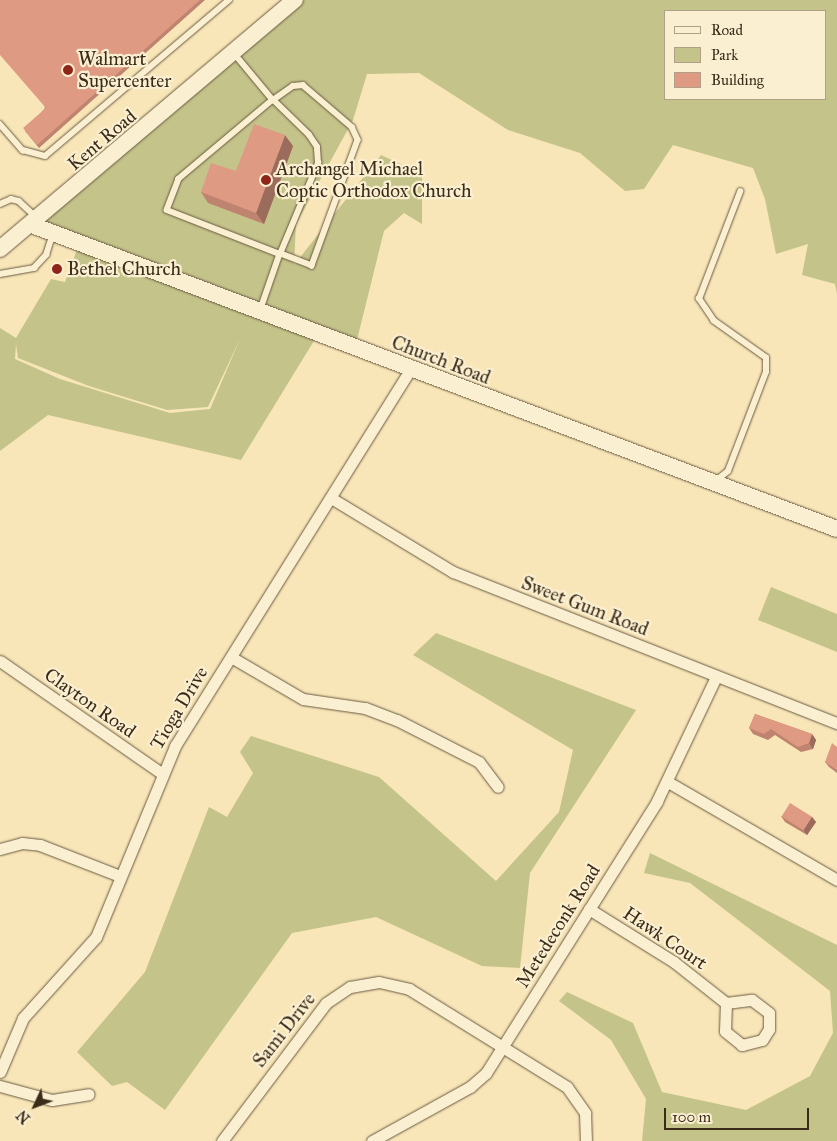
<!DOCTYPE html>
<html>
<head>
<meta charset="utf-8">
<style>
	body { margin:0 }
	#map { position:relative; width:837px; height:1141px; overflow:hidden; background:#f8e6b8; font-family:"IM FELL Great Primer",serif }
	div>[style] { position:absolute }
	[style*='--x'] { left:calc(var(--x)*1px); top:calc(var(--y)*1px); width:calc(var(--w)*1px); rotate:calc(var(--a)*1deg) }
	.green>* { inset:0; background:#c4c38a }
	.roads { filter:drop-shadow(0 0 1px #6a5a42) drop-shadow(0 0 1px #6a5a42) }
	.lane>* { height:5.5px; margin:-2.75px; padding:0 2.75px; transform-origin:2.75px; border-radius:2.75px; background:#faefd1 }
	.street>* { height:11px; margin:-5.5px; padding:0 5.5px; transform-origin:5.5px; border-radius:5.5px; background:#faefd1 }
	.secondary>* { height:16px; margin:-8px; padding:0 8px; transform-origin:8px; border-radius:8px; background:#faefd1 }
	.wall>* { inset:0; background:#bf8470 }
	.shaded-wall>* { inset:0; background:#9b6c5b }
	.building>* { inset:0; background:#de9a82; transform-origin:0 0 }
	.dots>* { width:14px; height:14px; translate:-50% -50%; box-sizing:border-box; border:2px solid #faefd1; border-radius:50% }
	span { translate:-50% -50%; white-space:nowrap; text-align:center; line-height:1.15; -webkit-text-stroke:4.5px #faefd1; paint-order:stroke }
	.poi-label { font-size:19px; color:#3b2c1a }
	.left { translate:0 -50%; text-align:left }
	.street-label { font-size:19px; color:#3b2c1a }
	.legend { position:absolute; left:664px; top:10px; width:162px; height:90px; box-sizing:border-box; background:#faefd1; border:1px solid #aea188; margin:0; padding:6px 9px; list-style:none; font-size:15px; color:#3b2c1a }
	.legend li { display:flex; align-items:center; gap:10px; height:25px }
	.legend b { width:25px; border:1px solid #aea188 }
	.north { position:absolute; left:10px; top:1081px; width:50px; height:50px; -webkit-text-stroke:4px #faefd1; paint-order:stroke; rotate:227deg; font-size:14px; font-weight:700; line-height:20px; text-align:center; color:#3b2c1a }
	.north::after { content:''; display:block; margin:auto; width:18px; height:22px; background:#3b2c1a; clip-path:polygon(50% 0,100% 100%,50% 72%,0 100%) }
	.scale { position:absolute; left:664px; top:1108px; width:145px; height:22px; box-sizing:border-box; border:2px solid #3b2c1a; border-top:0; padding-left:6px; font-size:15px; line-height:18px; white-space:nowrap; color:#3b2c1a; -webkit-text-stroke:4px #faefd1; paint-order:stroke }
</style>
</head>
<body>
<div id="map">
	<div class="green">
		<div style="clip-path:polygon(evenodd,295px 0,837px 0,837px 294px,835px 284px,802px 275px,808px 244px,776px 254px,765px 199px,753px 168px,673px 145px,644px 189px,625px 191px,580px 153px,508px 130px,419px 73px,367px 74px,353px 120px,296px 224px,294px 265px,381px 155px,422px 174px,422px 224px,404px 213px,384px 231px,356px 344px,320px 331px,241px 460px,48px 415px,0 451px,0 328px,16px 338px,51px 279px,65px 282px,78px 247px,33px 224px,295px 0,666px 11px,826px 11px,826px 99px,666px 99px,666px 11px,295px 0,240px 339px,210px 409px,170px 413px,60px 379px,15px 359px,16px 344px,18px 358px,89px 386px,167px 410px,208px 407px,240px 339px)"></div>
		<div style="clip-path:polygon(771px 587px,837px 614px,837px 652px,758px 620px)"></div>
		<div style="clip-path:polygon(436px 633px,636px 710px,530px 873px,520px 968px,482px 966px,376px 917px,292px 933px,165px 1110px,127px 1082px,112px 1086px,77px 1052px,145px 972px,209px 807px,227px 817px,253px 773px,240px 752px,251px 736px,379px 777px,496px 881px,559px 812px,573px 750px,413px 655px)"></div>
		<div style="clip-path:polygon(650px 853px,837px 945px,837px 1141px,642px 1141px,646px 1099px,611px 1040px,559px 1001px,567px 992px,633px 1023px,662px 1092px,746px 1110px,810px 1076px,833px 1033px,830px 991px,690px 883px,644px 873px)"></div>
	</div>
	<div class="roads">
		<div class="lane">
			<div style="--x:234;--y:53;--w:61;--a:50.3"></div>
			<div style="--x:273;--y:100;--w:123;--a:140"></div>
			<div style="--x:179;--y:179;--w:33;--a:111"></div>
			<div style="--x:167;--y:210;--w:121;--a:21.3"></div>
			<div style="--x:280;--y:254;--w:58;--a:109.1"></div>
			<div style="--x:303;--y:85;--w:65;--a:40.6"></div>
			<div style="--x:352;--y:127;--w:14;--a:65"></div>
			<div style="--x:358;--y:140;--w:134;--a:110.1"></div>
			<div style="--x:312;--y:266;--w:34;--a:-159"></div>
			<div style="--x:280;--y:254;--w:99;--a:-67.3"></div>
			<div style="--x:318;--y:163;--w:16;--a:-94"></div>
			<div style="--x:317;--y:147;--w:14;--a:-124"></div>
			<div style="--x:309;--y:135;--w:50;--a:-135.8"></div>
			<div style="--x:273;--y:100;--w:24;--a:-35"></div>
			<div style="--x:293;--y:86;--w:10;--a:-6"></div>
			<div style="--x:0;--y:124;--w:35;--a:49"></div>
			<div style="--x:23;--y:150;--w:23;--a:15"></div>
			<div style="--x:45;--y:156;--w:241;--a:-40.3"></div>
			<div style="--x:0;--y:204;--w:12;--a:-24"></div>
			<div style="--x:11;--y:199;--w:8;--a:14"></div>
			<div style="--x:19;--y:201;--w:22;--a:43"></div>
			<div style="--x:0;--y:274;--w:35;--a:-10"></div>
			<div style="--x:34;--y:268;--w:18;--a:-47"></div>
			<div style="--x:46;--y:255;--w:22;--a:-72"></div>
			<div style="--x:717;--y:480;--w:14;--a:-39"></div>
			<div style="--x:728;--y:471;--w:106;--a:-69"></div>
			<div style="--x:766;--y:372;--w:14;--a:-90"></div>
			<div style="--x:766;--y:358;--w:64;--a:-144.6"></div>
			<div style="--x:714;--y:321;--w:27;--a:-124"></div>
			<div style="--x:699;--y:299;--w:115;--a:-69"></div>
		</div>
		<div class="street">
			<div style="--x:331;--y:498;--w:143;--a:31.2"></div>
			<div style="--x:453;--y:572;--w:413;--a:21.5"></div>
			<div style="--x:231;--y:657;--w:83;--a:30.3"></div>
			<div style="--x:303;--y:699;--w:63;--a:8.3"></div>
			<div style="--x:365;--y:708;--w:34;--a:21"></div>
			<div style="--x:397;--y:720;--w:92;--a:27.1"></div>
			<div style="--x:479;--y:762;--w:31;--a:53"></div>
			<div style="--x:0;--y:661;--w:196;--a:34.8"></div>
			<div style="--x:668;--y:782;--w:195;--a:30.1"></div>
			<div style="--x:0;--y:849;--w:23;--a:-15"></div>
			<div style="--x:22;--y:843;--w:18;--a:6"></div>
			<div style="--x:40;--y:845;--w:86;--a:21.2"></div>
			<div style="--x:589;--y:909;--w:100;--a:31.9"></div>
			<div style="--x:674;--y:962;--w:66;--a:38.3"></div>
			<div style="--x:752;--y:1000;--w:21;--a:37"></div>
			<div style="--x:769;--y:1013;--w:16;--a:90"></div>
			<div style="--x:769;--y:1029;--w:13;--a:122"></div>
			<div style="--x:762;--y:1040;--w:21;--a:166"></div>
			<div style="--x:742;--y:1045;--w:22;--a:-141"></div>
			<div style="--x:725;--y:1031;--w:28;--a:-88"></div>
			<div style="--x:726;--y:1003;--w:26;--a:-7"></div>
			<div style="--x:0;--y:1072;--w:59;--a:-66.9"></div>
			<div style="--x:23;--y:1018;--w:109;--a:-48"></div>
			<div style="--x:96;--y:937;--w:207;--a:-67.5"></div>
			<div style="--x:175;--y:746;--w:443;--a:-58"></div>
			<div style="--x:0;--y:1086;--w:54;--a:15.1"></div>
			<div style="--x:52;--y:1100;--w:37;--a:-9"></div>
			<div style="--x:222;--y:1141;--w:173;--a:-53"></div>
			<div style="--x:326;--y:1003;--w:29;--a:-34"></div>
			<div style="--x:350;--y:987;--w:29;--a:-10"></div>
			<div style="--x:379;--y:982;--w:31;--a:13"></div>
			<div style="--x:409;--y:989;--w:186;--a:31.8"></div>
			<div style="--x:567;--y:1087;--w:32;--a:55"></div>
			<div style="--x:585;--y:1113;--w:28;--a:88"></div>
			<div style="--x:372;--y:1141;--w:112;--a:-28.9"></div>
			<div style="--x:470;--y:1087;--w:21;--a:-41"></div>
			<div style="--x:486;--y:1073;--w:321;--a:-57.8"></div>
			<div style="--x:657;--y:801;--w:137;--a:-64.6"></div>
		</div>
		<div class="secondary">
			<div style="--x:32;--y:225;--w:860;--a:20.69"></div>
			<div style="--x:0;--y:249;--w:386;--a:-40.2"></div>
		</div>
	</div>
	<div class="wall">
		<div style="clip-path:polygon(0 0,205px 0,39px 148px,25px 131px,45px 108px)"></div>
		<div style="clip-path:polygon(293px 146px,264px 224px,208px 203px,201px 192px,236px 171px)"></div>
		<div style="clip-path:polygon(755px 714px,812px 734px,816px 740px,813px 749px,801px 752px,775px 735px,768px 740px,753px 734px,749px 728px)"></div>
		<div style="clip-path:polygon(837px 747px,837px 773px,829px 767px,825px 762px)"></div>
		<div style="clip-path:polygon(781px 816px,812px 817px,816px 822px,807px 835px,785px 822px)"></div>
	</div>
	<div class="shaded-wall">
		<div style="clip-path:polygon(285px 135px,293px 146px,264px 224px,256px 213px)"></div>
		<div style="clip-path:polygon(812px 734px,816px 740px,813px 749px,809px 743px)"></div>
		<div style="clip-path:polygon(812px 817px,816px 822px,807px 835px,803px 829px)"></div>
	</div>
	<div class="building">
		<div style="clip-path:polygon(0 0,200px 0,37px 145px,23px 128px,46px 108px,0 55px)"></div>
		<div style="clip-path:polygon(254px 124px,285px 135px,256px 213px,201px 192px,211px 163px,236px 171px)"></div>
		<div style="clip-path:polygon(755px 714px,812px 734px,809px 743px,798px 747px,771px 729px,764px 734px,749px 728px)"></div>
		<div style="clip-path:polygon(832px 743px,837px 747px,837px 770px,825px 762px)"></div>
		<div style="left:790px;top:803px;width:26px;height:16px;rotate:32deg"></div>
	</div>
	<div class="dots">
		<div style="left:68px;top:70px;background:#8f2418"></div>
		<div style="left:266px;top:180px;background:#8f2418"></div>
		<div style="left:57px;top:269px;background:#8f2418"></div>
	</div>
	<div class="poi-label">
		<span class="left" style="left:78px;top:70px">Walmart<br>Supercenter</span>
		<span class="left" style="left:276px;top:180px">Archangel Michael<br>Coptic Orthodox Church</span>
		<span class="left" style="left:67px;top:269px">Bethel Church</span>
	</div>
	<div class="street-label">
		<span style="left:102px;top:140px;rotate:-40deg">Kent Road</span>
		<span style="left:441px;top:360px;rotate:21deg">Church Road</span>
		<span style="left:585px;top:606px;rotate:21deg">Sweet Gum Road</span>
		<span style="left:90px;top:703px;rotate:35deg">Clayton Road</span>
		<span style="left:179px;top:708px;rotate:-59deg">Tioga Drive</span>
		<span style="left:558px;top:926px;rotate:-58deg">Metedeconk Road</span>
		<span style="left:665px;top:938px;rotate:34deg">Hawk Court</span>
		<span style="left:284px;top:1030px;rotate:-52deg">Sami Drive</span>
	</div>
	<ul class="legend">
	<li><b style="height:6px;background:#faefd1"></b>Road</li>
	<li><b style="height:14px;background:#c4c38a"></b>Park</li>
	<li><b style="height:14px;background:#de9a82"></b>Building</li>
	</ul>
	<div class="north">N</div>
	<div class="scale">100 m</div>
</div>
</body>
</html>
